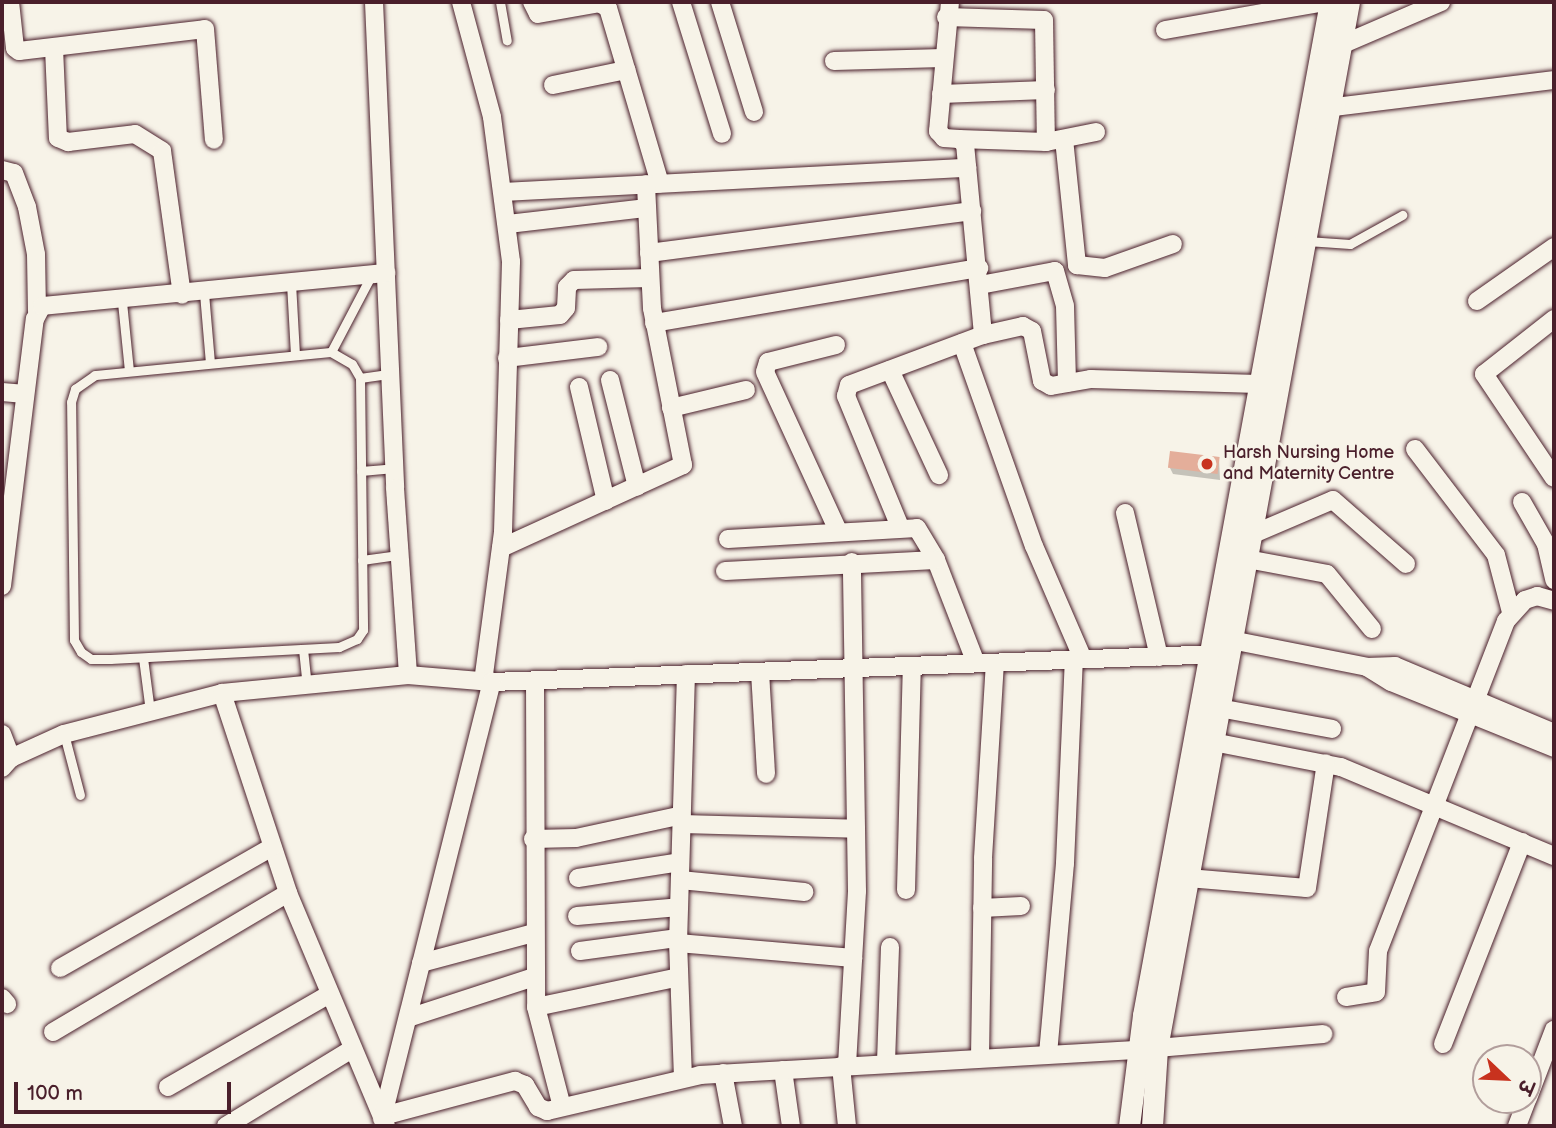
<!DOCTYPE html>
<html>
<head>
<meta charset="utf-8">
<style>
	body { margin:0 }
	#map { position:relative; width:1556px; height:1128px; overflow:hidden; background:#f7f3e8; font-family:"Balsamiq Sans","Playpen Sans Deva",sans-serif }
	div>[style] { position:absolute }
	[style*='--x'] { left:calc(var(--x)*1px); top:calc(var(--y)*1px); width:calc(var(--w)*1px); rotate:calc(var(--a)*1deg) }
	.shadow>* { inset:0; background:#0003 }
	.building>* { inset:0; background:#e4ae9a; transform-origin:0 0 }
	.roads { filter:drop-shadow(0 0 2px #4a1f2b) drop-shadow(0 0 2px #4a1f2b) }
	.service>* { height:9px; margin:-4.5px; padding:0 4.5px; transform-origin:4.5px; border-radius:4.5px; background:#f7f3e8 }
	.minor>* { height:18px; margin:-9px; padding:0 9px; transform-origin:9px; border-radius:9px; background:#f7f3e8 }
	.tertiary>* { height:21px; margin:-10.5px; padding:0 10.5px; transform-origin:10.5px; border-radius:10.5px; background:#f7f3e8 }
	.dots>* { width:19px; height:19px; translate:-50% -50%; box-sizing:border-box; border:4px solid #f7f3e8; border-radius:50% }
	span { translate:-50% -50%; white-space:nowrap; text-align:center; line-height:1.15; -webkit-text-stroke:5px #f7f3e8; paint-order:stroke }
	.poi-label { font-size:18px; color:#4a1f2b }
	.left { translate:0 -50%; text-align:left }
	.frame { position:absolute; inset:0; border:4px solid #4a1f2b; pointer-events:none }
	.north { position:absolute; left:1472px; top:1044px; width:70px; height:70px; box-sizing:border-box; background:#f7f3e8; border:2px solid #b29e9c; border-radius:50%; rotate:113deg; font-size:19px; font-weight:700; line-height:28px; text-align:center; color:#4a1f2b }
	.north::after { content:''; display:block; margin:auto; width:24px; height:32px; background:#c8321e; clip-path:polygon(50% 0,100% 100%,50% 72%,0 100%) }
	.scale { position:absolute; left:14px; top:1082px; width:217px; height:32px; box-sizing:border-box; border:4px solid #4a1f2b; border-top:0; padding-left:9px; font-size:21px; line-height:24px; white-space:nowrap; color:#4a1f2b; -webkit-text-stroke:5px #f7f3e8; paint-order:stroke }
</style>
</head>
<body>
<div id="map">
	<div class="shadow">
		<div style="clip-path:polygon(1219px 459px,1220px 480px,1173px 474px,1170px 468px)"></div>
	</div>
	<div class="building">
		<div style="left:1170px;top:451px;width:50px;height:17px;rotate:7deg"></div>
	</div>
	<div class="roads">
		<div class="service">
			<div style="--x:500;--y:2;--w:39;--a:80"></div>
			<div style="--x:1307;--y:241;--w:43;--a:4"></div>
			<div style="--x:1350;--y:244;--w:60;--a:-29.1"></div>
			<div style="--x:291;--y:283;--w:72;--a:86.8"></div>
			<div style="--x:204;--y:293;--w:70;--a:85.1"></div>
			<div style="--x:122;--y:302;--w:69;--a:84.2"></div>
			<div style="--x:331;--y:352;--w:24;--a:30"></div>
			<div style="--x:352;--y:364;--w:16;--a:60"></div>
			<div style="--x:360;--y:378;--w:252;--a:89.3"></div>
			<div style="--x:363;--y:630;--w:11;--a:124"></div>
			<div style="--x:357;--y:639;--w:20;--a:156"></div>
			<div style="--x:339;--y:647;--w:229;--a:177"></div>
			<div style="--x:110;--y:659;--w:19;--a:180"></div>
			<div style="--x:91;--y:659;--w:12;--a:-145"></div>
			<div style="--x:81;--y:652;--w:14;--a:-120"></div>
			<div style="--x:74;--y:640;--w:238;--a:-90.7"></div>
			<div style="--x:71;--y:402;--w:14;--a:-73"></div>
			<div style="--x:75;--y:389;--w:24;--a:-35"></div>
			<div style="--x:95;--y:375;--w:237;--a:-5.6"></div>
			<div style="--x:331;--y:352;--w:88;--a:-62.3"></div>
			<div style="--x:360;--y:378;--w:30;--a:-8"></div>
			<div style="--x:361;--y:471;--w:33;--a:-5"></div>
			<div style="--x:362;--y:560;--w:37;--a:-8"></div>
			<div style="--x:303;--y:649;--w:36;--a:84"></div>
			<div style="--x:143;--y:658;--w:53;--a:82.5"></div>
			<div style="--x:64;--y:734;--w:63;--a:75.3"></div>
		</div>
		<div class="minor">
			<div style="--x:10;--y:2;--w:46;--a:83.8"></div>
			<div style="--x:15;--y:48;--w:5;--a:37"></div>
			<div style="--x:19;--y:51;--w:187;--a:-6.7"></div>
			<div style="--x:205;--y:29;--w:111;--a:85.4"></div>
			<div style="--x:374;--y:2;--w:486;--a:87.5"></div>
			<div style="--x:395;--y:488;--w:187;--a:86"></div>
			<div style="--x:461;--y:2;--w:119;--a:74.9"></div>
			<div style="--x:492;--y:117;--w:146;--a:82.5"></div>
			<div style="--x:511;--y:262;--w:270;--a:91.7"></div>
			<div style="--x:503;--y:532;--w:150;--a:97.6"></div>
			<div style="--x:532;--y:2;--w:13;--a:63"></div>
			<div style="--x:538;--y:14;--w:62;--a:-10.2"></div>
			<div style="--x:599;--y:3;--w:10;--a:29"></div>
			<div style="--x:608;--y:8;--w:183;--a:73.5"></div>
			<div style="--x:681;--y:2;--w:138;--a:72.7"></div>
			<div style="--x:720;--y:2;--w:115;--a:72.8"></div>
			<div style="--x:950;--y:2;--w:130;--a:95.3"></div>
			<div style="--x:938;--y:131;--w:9;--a:49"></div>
			<div style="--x:944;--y:138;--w:15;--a:4"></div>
			<div style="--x:959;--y:139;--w:8;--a:40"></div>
			<div style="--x:965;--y:144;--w:192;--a:84.6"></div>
			<div style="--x:946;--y:17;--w:98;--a:1.8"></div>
			<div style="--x:1044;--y:20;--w:122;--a:89.1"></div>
			<div style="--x:1165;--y:30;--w:163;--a:-9.9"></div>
			<div style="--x:1341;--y:45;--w:109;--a:-23.3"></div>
			<div style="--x:54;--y:48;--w:90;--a:87.5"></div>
			<div style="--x:58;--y:138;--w:11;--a:22"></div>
			<div style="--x:68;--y:142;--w:67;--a:-6.8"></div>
			<div style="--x:135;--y:134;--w:32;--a:32"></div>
			<div style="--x:162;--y:151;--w:145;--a:82.1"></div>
			<div style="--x:834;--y:61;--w:109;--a:-1.6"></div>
			<div style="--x:553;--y:85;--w:75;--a:-11.6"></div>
			<div style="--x:941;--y:94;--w:105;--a:-2.2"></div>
			<div style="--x:1318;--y:109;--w:238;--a:-7"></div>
			<div style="--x:959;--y:139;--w:87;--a:2"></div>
			<div style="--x:1046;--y:142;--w:51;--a:-11.3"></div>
			<div style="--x:1064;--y:139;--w:127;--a:84.1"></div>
			<div style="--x:1077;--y:265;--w:28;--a:6"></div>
			<div style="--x:1105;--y:268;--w:72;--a:-19.4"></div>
			<div style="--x:2;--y:170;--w:12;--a:14"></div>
			<div style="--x:14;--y:173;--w:36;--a:69"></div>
			<div style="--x:27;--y:207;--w:48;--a:79.2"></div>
			<div style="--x:36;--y:254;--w:57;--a:89"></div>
			<div style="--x:503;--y:192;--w:465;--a:-3"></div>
			<div style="--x:508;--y:224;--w:140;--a:-6.6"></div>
			<div style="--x:649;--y:253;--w:326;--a:-7.4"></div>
			<div style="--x:980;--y:285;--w:76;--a:-10.6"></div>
			<div style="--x:1055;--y:271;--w:36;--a:74"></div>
			<div style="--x:1065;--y:306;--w:77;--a:88.5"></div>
			<div style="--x:1477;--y:301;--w:94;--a:-35"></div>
			<div style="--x:1554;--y:319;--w:89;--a:141.8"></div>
			<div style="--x:1484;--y:374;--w:125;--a:56.1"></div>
			<div style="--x:509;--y:320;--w:51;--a:-5.6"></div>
			<div style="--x:560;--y:315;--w:9;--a:-49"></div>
			<div style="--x:566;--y:308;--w:21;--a:-87"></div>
			<div style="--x:567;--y:287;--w:10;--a:-45"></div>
			<div style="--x:574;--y:280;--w:76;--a:-1.5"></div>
			<div style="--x:654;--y:323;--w:330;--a:-9.6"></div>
			<div style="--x:962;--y:343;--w:215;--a:70.5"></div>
			<div style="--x:1034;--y:546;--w:123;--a:66.6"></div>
			<div style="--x:836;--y:345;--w:70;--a:166"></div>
			<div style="--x:768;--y:362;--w:10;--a:107"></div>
			<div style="--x:765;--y:372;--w:175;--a:65.3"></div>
			<div style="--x:507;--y:358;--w:92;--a:-6.9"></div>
			<div style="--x:890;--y:370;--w:116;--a:65"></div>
			<div style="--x:610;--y:380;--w:110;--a:75.8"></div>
			<div style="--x:579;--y:387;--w:117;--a:76.7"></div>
			<div style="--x:2;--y:392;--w:23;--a:5"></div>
			<div style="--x:671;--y:408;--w:77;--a:-13.5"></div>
			<div style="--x:1415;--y:449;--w:133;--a:52.6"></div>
			<div style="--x:1496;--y:555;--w:59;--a:75.3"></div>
			<div style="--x:1522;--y:502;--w:48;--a:60.3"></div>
			<div style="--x:1546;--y:544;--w:37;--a:77"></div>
			<div style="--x:1125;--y:513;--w:148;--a:76.7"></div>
			<div style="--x:900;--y:527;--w:142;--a:-112.4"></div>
			<div style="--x:846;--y:396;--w:11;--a:-75"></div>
			<div style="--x:849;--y:385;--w:143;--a:-20.5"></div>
			<div style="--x:983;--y:335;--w:41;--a:-12.7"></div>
			<div style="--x:1023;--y:326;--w:10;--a:29"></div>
			<div style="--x:1032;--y:331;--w:51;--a:78.7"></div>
			<div style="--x:1042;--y:381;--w:10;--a:29"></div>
			<div style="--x:1051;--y:386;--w:41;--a:-9.9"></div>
			<div style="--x:1091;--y:379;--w:167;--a:1.7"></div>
			<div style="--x:1251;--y:535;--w:89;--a:-23.1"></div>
			<div style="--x:1333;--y:500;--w:97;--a:41.2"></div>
			<div style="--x:728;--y:539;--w:189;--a:-3.3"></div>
			<div style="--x:917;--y:528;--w:37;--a:59"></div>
			<div style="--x:936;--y:560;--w:110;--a:68.8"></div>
			<div style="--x:501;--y:548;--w:200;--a:-24.5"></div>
			<div style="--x:683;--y:465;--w:160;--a:-101.2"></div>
			<div style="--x:652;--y:308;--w:124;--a:-92.8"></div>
			<div style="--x:1247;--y:559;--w:81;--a:10.6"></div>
			<div style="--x:1327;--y:574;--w:71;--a:50.7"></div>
			<div style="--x:725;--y:571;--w:211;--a:-3"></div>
			<div style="--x:2;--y:586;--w:269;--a:-83"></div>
			<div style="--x:35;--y:319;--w:15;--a:-62"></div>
			<div style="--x:42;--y:306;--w:346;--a:-5.5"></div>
			<div style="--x:1221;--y:638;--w:149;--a:11.2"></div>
			<div style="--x:1367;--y:667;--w:28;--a:-2"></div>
			<div style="--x:1395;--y:666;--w:173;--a:22.8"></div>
			<div style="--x:1367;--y:667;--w:28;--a:32"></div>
			<div style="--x:1391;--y:682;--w:176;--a:22"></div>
			<div style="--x:760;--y:672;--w:102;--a:86.6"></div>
			<div style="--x:535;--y:680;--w:327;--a:89.8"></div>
			<div style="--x:536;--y:1007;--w:103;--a:75.4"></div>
			<div style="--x:222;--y:693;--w:211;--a:71.7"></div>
			<div style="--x:288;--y:893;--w:253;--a:67.2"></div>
			<div style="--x:1219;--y:708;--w:115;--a:10.5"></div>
			<div style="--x:2;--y:734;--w:26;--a:69"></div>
			<div style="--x:1213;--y:742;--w:130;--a:11.1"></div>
			<div style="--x:1341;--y:767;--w:231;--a:22.7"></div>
			<div style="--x:2;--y:768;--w:13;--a:-48"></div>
			<div style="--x:11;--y:758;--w:58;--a:-24.4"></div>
			<div style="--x:64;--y:734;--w:163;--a:-14.5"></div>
			<div style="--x:222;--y:693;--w:187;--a:-5.5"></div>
			<div style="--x:408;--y:675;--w:84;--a:4.8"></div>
			<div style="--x:492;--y:682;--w:730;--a:-2.2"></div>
			<div style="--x:682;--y:824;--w:174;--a:1.6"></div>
			<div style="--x:533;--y:839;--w:43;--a:-1.3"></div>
			<div style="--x:576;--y:838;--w:108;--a:-12.2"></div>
			<div style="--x:578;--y:878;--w:103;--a:-8.9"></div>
			<div style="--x:1188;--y:878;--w:119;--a:4.8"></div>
			<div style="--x:1307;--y:888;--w:126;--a:-81.4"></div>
			<div style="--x:680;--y:880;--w:125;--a:5.5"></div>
			<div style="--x:906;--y:890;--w:224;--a:-88.5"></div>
			<div style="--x:982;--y:908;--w:39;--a:-3"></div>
			<div style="--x:577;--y:916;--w:102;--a:-5"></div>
			<div style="--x:678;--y:943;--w:176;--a:4.9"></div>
			<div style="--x:580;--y:951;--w:99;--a:-7.6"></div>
			<div style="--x:421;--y:963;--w:117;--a:-14.9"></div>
			<div style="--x:60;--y:968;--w:244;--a:-29.7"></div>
			<div style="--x:1346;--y:997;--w:30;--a:-9"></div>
			<div style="--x:1376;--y:992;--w:41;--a:-87.2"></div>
			<div style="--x:1378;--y:951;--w:354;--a:-68.8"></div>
			<div style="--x:1506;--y:621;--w:28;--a:-48"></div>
			<div style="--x:1525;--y:600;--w:13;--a:-18"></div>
			<div style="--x:1537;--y:596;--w:18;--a:16"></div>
			<div style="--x:2;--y:998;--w:8;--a:50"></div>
			<div style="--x:536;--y:1007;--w:146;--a:-11.8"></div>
			<div style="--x:408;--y:1018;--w:133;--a:-18"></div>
			<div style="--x:53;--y:1032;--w:273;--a:-30.6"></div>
			<div style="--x:1443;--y:1044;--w:217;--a:-68.6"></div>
			<div style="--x:1157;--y:1048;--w:167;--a:-4.8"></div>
			<div style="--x:1048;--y:1054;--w:192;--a:-84.9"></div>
			<div style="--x:1065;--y:863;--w:203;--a:-87.5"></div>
			<div style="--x:980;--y:1057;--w:199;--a:-89.1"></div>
			<div style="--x:983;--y:858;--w:195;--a:-86.5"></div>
			<div style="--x:886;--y:1062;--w:115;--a:-88"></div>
			<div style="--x:847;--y:1065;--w:174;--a:-86.7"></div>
			<div style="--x:857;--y:891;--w:329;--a:-90.9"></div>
			<div style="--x:841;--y:1066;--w:60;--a:84.3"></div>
			<div style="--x:783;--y:1070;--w:57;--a:81.9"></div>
			<div style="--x:723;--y:1073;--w:54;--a:79.3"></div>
			<div style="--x:683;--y:1078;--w:135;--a:-92.1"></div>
			<div style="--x:678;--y:943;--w:269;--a:-88.3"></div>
			<div style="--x:168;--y:1087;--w:185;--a:-29.9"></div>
			<div style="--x:1528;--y:1098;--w:73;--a:-69.1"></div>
			<div style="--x:383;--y:1116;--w:137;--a:-14.9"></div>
			<div style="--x:515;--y:1081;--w:11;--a:22"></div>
			<div style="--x:525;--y:1085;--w:26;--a:59"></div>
			<div style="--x:538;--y:1107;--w:10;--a:24"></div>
			<div style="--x:547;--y:1111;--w:157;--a:-13.2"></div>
			<div style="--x:700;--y:1075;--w:440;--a:-3.3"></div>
			<div style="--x:382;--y:1119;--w:451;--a:-75.9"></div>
			<div style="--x:226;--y:1126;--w:148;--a:-31.4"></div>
			<div style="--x:1517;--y:1126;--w:28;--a:-69"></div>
		</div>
		<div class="tertiary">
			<div style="--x:1129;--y:1126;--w:112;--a:-82.8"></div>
			<div style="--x:1143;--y:1015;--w:1030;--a:-79.54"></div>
			<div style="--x:1152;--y:1126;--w:78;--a:-86.3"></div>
			<div style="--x:1157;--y:1048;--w:1063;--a:-79.6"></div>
		</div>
	</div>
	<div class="dots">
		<div style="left:1207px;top:464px;background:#c8321e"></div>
	</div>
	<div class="poi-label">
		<span class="left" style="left:1223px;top:464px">Harsh Nursing Home<br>and Maternity Centre</span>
	</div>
	<div class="frame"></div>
	<div class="north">उ</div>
	<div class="scale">100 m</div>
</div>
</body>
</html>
